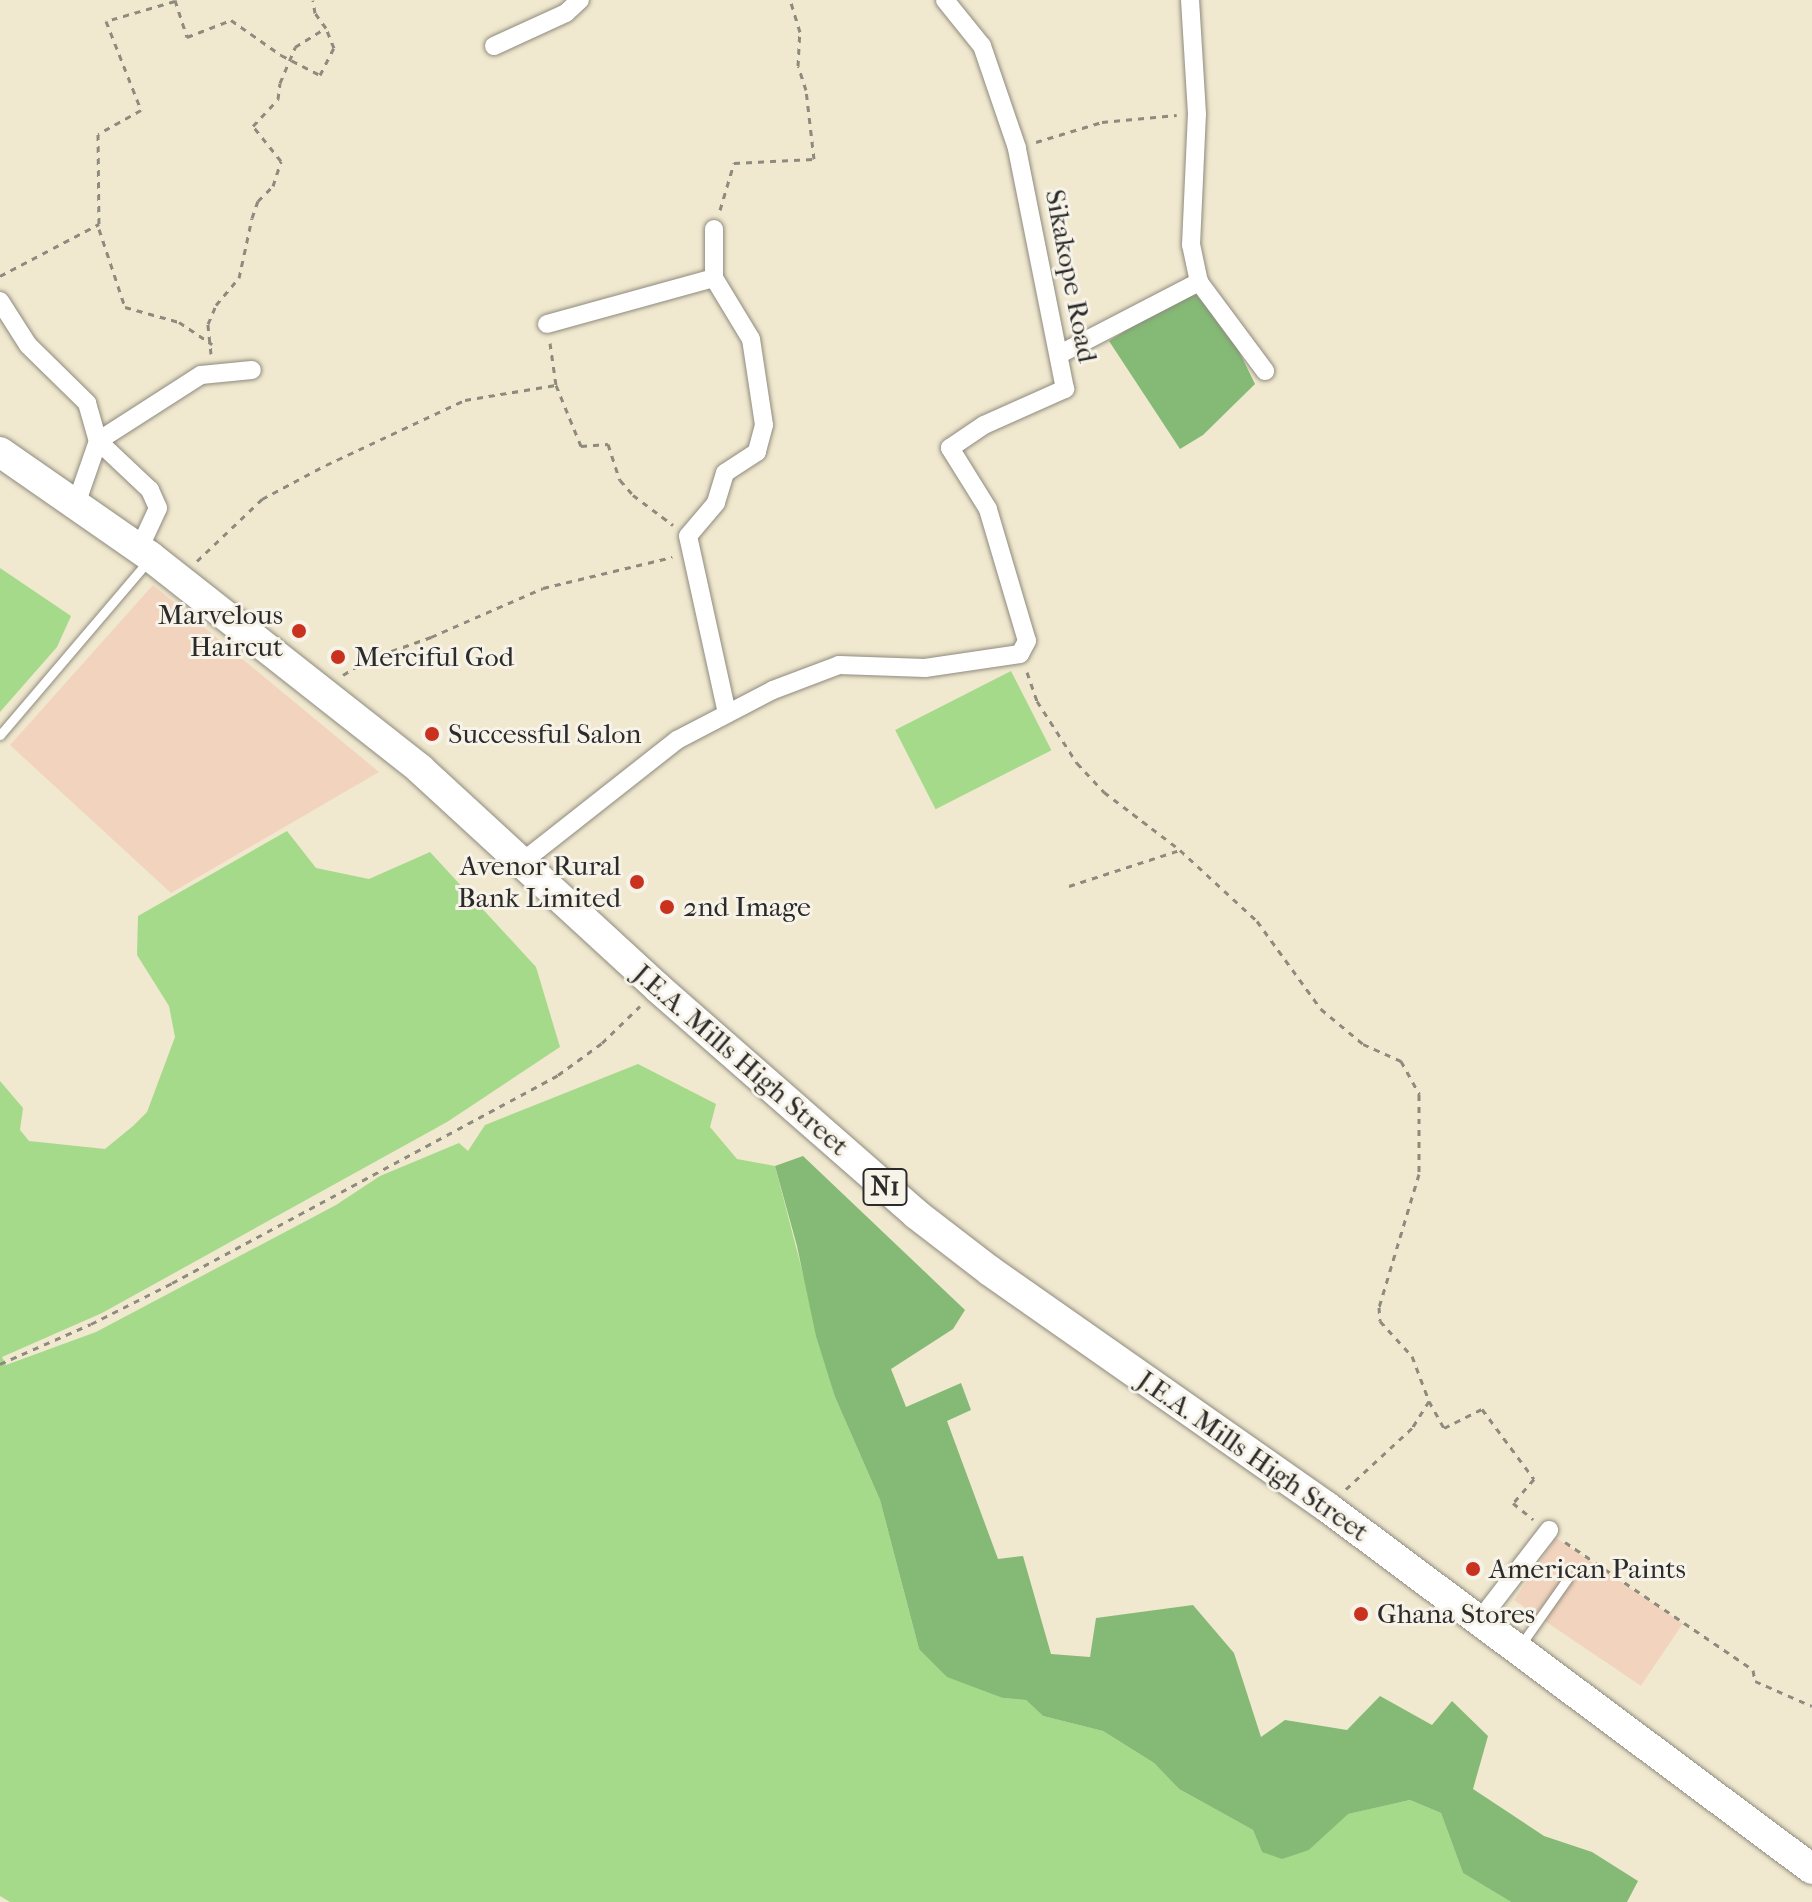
<!DOCTYPE html>
<html>
<head>
<meta charset="utf-8">
<style>
	body { margin:0 }
	#map { position:relative; width:1812px; height:1902px; overflow:hidden; background:#f0e8cf; font-family:"IM FELL French Canon",serif }
	div>[style] { position:absolute }
	[style*='--x'] { left:calc(var(--x)*1px); top:calc(var(--y)*1px); width:calc(var(--w)*1px); rotate:calc(var(--a)*1deg) }
	.built>* { inset:0; background:#f2d4be; transform-origin:0 0 }
	.green>* { inset:0; background:#a5da8a; transform-origin:0 0 }
	.forest>* { inset:0; background:#84ba76 }
	.path>* { height:3px; margin-top:-1.5px; transform-origin:0; background:repeating-linear-gradient(90deg,#8e8a7d 0 6px,transparent 0 12px) }
	.roads { filter:drop-shadow(0 0 2px #8e8a7d) drop-shadow(0 0 2px #8e8a7d) }
	.service>* { height:9px; margin:-4.5px; padding:0 4.5px; transform-origin:4.5px; border-radius:4.5px; background:#fff }
	.minor>* { height:18px; margin:-9px; padding:0 9px; transform-origin:9px; border-radius:9px; background:#fff }
	.trunk>* { height:30px; margin:-15px; padding:0 15px; transform-origin:15px; border-radius:15px; background:#fff }
	.dots>* { width:22px; height:22px; translate:-50% -50%; box-sizing:border-box; border:4px solid #f7f3e8; border-radius:50% }
	span { translate:-50% -50%; white-space:nowrap; text-align:center; line-height:1.15; -webkit-text-stroke:6px #f7f3e8; paint-order:stroke }
	.shield-label span { padding:2px 6px; background:#f7f3e8; border:2px solid; border-radius:6px; -webkit-text-stroke-width:0 }
	.shield-label { font-size:26px; color:#2b2b2b; font-weight:700 }
	.street-label { font-size:28px; color:#2b2b2b }
	.poi-label { font-size:28px; color:#2b2b2b }
	.right { translate:-100% -50%; text-align:right }
	.left { translate:0 -50%; text-align:left }
</style>
</head>
<body>
<div id="map">
	<div class="built">
		<div style="clip-path:polygon(153px 585px,379px 772px,171px 893px,10px 745px)"></div>
		<div style="left:1556px;top:1538px;width:153px;height:75px;rotate:34deg"></div>
	</div>
	<div class="green">
		<div style="clip-path:polygon(0 568px,71px 616px,57px 647px,0 712px)"></div>
		<div style="left:1011px;top:671px;width:89px;height:130px;rotate:63deg"></div>
		<div style="clip-path:polygon(287px 831px,316px 868px,369px 879px,430px 852px,536px 967px,560px 1047px,447px 1122px,102px 1313px,2px 1357px,6px 1365px,96px 1332px,336px 1205px,380px 1176px,459px 1143px,468px 1151px,485px 1125px,638px 1064px,716px 1104px,710px 1127px,737px 1159px,775px 1166px,835px 1397px,880px 1500px,919px 1649px,1003px 1698px,1026px 1700px,1043px 1716px,1103px 1731px,1154px 1763px,1179px 1789px,1253px 1830px,1262px 1852px,1309px 1850px,1347px 1814px,1410px 1800px,1441px 1813px,1463px 1873px,1511px 1902px,10px 1902px,0 1896px,0 1081px,23px 1108px,20px 1130px,29px 1141px,105px 1149px,133px 1126px,147px 1112px,175px 1037px,169px 1006px,137px 955px,138px 916px)"></div>
	</div>
	<div class="forest">
		<div style="clip-path:polygon(1192px 290px,1229px 331px,1255px 384px,1203px 435px,1180px 449px,1109px 341px)"></div>
		<div style="clip-path:polygon(803px 1156px,965px 1310px,953px 1329px,891px 1369px,906px 1407px,961px 1383px,971px 1410px,947px 1421px,998px 1559px,1023px 1556px,1051px 1654px,1090px 1657px,1096px 1618px,1193px 1605px,1234px 1653px,1261px 1737px,1285px 1720px,1347px 1730px,1380px 1696px,1432px 1725px,1452px 1701px,1488px 1736px,1473px 1789px,1544px 1836px,1592px 1852px,1638px 1881px,1627px 1902px,1511px 1902px,1463px 1873px,1441px 1813px,1410px 1800px,1348px 1814px,1309px 1850px,1282px 1859px,1262px 1852px,1253px 1830px,1179px 1789px,1154px 1763px,1103px 1731px,1043px 1716px,1026px 1700px,1003px 1698px,947px 1677px,919px 1649px,880px 1500px,835px 1397px,816px 1336px,797px 1246px,775px 1166px)"></div>
	</div>
	<div class="path">
		<div style="--x:175;--y:0;--w:39;--a:72"></div>
		<div style="--x:187;--y:37;--w:47;--a:-21.1"></div>
		<div style="--x:231;--y:20;--w:61;--a:35"></div>
		<div style="--x:281;--y:55;--w:44;--a:27.1"></div>
		<div style="--x:320;--y:75;--w:30;--a:-63"></div>
		<div style="--x:334;--y:48;--w:22;--a:-112"></div>
		<div style="--x:326;--y:28;--w:19;--a:-126"></div>
		<div style="--x:315;--y:13;--w:13;--a:-99"></div>
		<div style="--x:175;--y:1;--w:72;--a:163.8"></div>
		<div style="--x:106;--y:21;--w:96;--a:68.5"></div>
		<div style="--x:141;--y:110;--w:49;--a:150.8"></div>
		<div style="--x:98;--y:134;--w:95;--a:89.4"></div>
		<div style="--x:99;--y:229;--w:82;--a:71.6"></div>
		<div style="--x:125;--y:307;--w:56;--a:15.5"></div>
		<div style="--x:179;--y:322;--w:40;--a:34"></div>
		<div style="--x:1036;--y:142;--w:69;--a:-16.9"></div>
		<div style="--x:1102;--y:122;--w:75;--a:-5.3"></div>
		<div style="--x:720;--y:210;--w:49;--a:-73.4"></div>
		<div style="--x:734;--y:163;--w:80;--a:-2.9"></div>
		<div style="--x:814;--y:159;--w:69;--a:-96.6"></div>
		<div style="--x:806;--y:90;--w:25;--a:-108"></div>
		<div style="--x:798;--y:66;--w:34;--a:-87"></div>
		<div style="--x:800;--y:32;--w:34;--a:-107"></div>
		<div style="--x:0;--y:276;--w:112;--a:-27.7"></div>
		<div style="--x:550;--y:343;--w:42;--a:81.9"></div>
		<div style="--x:556;--y:385;--w:66;--a:67.7"></div>
		<div style="--x:581;--y:446;--w:27;--a:-4"></div>
		<div style="--x:608;--y:444;--w:38;--a:72"></div>
		<div style="--x:620;--y:480;--w:20;--a:49"></div>
		<div style="--x:633;--y:495;--w:50;--a:36.9"></div>
		<div style="--x:211;--y:354;--w:30;--a:-96"></div>
		<div style="--x:208;--y:324;--w:21;--a:-67"></div>
		<div style="--x:216;--y:305;--w:35;--a:-50"></div>
		<div style="--x:239;--y:278;--w:61;--a:-77.8"></div>
		<div style="--x:252;--y:218;--w:18;--a:-71"></div>
		<div style="--x:258;--y:201;--w:21;--a:-45"></div>
		<div style="--x:273;--y:186;--w:26;--a:-72"></div>
		<div style="--x:281;--y:161;--w:45;--a:-128.7"></div>
		<div style="--x:253;--y:126;--w:37;--a:-47"></div>
		<div style="--x:278;--y:99;--w:16;--a:-83"></div>
		<div style="--x:280;--y:83;--w:39;--a:-67"></div>
		<div style="--x:295;--y:47;--w:36;--a:-32"></div>
		<div style="--x:197;--y:561;--w:90;--a:-43.6"></div>
		<div style="--x:262;--y:499;--w:72;--a:-28"></div>
		<div style="--x:326;--y:465;--w:153;--a:-25.1"></div>
		<div style="--x:465;--y:400;--w:92;--a:-9.4"></div>
		<div style="--x:1027;--y:672;--w:31;--a:71"></div>
		<div style="--x:1037;--y:701;--w:74;--a:57.2"></div>
		<div style="--x:1077;--y:763;--w:40;--a:47"></div>
		<div style="--x:1104;--y:792;--w:96;--a:37.3"></div>
		<div style="--x:343;--y:675;--w:31;--a:-32"></div>
		<div style="--x:369;--y:659;--w:66;--a:-19.5"></div>
		<div style="--x:431;--y:637;--w:122;--a:-23.6"></div>
		<div style="--x:543;--y:588;--w:133;--a:-13.5"></div>
		<div style="--x:1069;--y:886;--w:117;--a:-18"></div>
		<div style="--x:1180;--y:850;--w:105;--a:42.7"></div>
		<div style="--x:1257;--y:921;--w:109;--a:54"></div>
		<div style="--x:1321;--y:1009;--w:55;--a:39.8"></div>
		<div style="--x:1363;--y:1044;--w:42;--a:24.1"></div>
		<div style="--x:1401;--y:1061;--w:38;--a:61"></div>
		<div style="--x:1419;--y:1094;--w:80;--a:90"></div>
		<div style="--x:1419;--y:1174;--w:139;--a:106.7"></div>
		<div style="--x:1379;--y:1307;--w:14;--a:86"></div>
		<div style="--x:1380;--y:1321;--w:47;--a:47.6"></div>
		<div style="--x:1412;--y:1356;--w:48;--a:69.3"></div>
		<div style="--x:1429;--y:1401;--w:32;--a:122"></div>
		<div style="--x:1412;--y:1428;--w:93;--a:137.2"></div>
		<div style="--x:0;--y:1364;--w:99;--a:-23.7"></div>
		<div style="--x:91;--y:1324;--w:91;--a:-26.8"></div>
		<div style="--x:172;--y:1283;--w:438;--a:-28.3"></div>
		<div style="--x:558;--y:1075;--w:54;--a:-36"></div>
		<div style="--x:602;--y:1043;--w:53;--a:-44.2"></div>
		<div style="--x:1429;--y:1401;--w:31;--a:61"></div>
		<div style="--x:1444;--y:1428;--w:42;--a:-26.6"></div>
		<div style="--x:1482;--y:1409;--w:87;--a:53.4"></div>
		<div style="--x:1534;--y:1479;--w:32;--a:131"></div>
		<div style="--x:1513;--y:1503;--w:26;--a:39"></div>
		<div style="--x:1565;--y:1542;--w:227;--a:34.2"></div>
		<div style="--x:1753;--y:1670;--w:11;--a:80"></div>
		<div style="--x:1755;--y:1681;--w:62;--a:23.7"></div>
	</div>
	<div class="roads">
		<div class="service">
			<div style="--x:0;--y:735;--w:230;--a:-49.6"></div>
			<div style="--x:1520;--y:1646;--w:83;--a:-54.8"></div>
		</div>
		<div class="minor">
			<div style="--x:494;--y:46;--w:79;--a:-24.6"></div>
			<div style="--x:566;--y:13;--w:19;--a:-43"></div>
			<div style="--x:714;--y:229;--w:49;--a:90"></div>
			<div style="--x:714;--y:278;--w:71;--a:58.8"></div>
			<div style="--x:751;--y:339;--w:87;--a:81.4"></div>
			<div style="--x:764;--y:425;--w:28;--a:105"></div>
			<div style="--x:757;--y:452;--w:38;--a:147"></div>
			<div style="--x:725;--y:473;--w:31;--a:107"></div>
			<div style="--x:716;--y:503;--w:43;--a:130.3"></div>
			<div style="--x:688;--y:536;--w:182;--a:77.6"></div>
			<div style="--x:1199;--y:282;--w:111;--a:53.4"></div>
			<div style="--x:0;--y:301;--w:52;--a:57.5"></div>
			<div style="--x:28;--y:345;--w:83;--a:44.5"></div>
			<div style="--x:87;--y:403;--w:40;--a:74"></div>
			<div style="--x:98;--y:441;--w:67;--a:109.2"></div>
			<div style="--x:547;--y:324;--w:173;--a:-15.4"></div>
			<div style="--x:1060;--y:354;--w:157;--a:-27.4"></div>
			<div style="--x:1199;--y:282;--w:38;--a:-102"></div>
			<div style="--x:1191;--y:245;--w:131;--a:-87.4"></div>
			<div style="--x:1197;--y:114;--w:114;--a:-93.5"></div>
			<div style="--x:139;--y:549;--w:45;--a:-65.1"></div>
			<div style="--x:158;--y:508;--w:20;--a:-114"></div>
			<div style="--x:150;--y:490;--w:71;--a:-136.7"></div>
			<div style="--x:98;--y:441;--w:122;--a:-32.7"></div>
			<div style="--x:201;--y:375;--w:51;--a:-5.6"></div>
			<div style="--x:522;--y:862;--w:197;--a:-38.2"></div>
			<div style="--x:677;--y:740;--w:108;--a:-27.5"></div>
			<div style="--x:773;--y:690;--w:71;--a:-20.7"></div>
			<div style="--x:839;--y:665;--w:86;--a:2"></div>
			<div style="--x:925;--y:668;--w:96;--a:-8.4"></div>
			<div style="--x:1020;--y:654;--w:15;--a:-62"></div>
			<div style="--x:1027;--y:641;--w:138;--a:-106.5"></div>
			<div style="--x:988;--y:509;--w:72;--a:-121.9"></div>
			<div style="--x:950;--y:448;--w:41;--a:-34.1"></div>
			<div style="--x:984;--y:425;--w:89;--a:-24"></div>
			<div style="--x:1065;--y:389;--w:246;--a:-101.3"></div>
			<div style="--x:1017;--y:148;--w:108;--a:-108.9"></div>
			<div style="--x:982;--y:46;--w:59;--a:-128.8"></div>
			<div style="--x:1479;--y:1621;--w:115;--a:-52.4"></div>
		</div>
		<div class="trunk">
			<div style="--x:0;--y:452;--w:184;--a:34.8"></div>
			<div style="--x:151;--y:557;--w:342;--a:38.2"></div>
			<div style="--x:420;--y:769;--w:323;--a:42.6"></div>
			<div style="--x:658;--y:988;--w:343;--a:41.2"></div>
			<div style="--x:916;--y:1214;--w:93;--a:37.6"></div>
			<div style="--x:990;--y:1271;--w:411;--a:35"></div>
			<div style="--x:1327;--y:1507;--w:605;--a:36.74"></div>
		</div>
	</div>
	<div class="dots">
		<div style="left:299px;top:631px;background:#c8321e"></div>
		<div style="left:338px;top:657px;background:#c8321e"></div>
		<div style="left:432px;top:734px;background:#c8321e"></div>
		<div style="left:637px;top:882px;background:#c8321e"></div>
		<div style="left:667px;top:907px;background:#c8321e"></div>
		<div style="left:1473px;top:1569px;background:#c8321e"></div>
		<div style="left:1361px;top:1614px;background:#c8321e"></div>
	</div>
	<div class="shield-label">
		<span style="left:885px;top:1187px">N1</span>
	</div>
	<div class="street-label">
		<span style="left:1071px;top:276px;rotate:79deg">Sikakope Road</span>
		<span style="left:741px;top:1060px;rotate:41deg">J.E.A. Mills High Street</span>
		<span style="left:1253px;top:1456px;rotate:35deg">J.E.A. Mills High Street</span>
	</div>
	<div class="poi-label">
		<span class="right" style="left:283px;top:631px">Marvelous<br>Haircut</span>
		<span class="left" style="left:354px;top:657px">Merciful God</span>
		<span class="left" style="left:448px;top:734px">Successful Salon</span>
		<span class="right" style="left:621px;top:882px">Avenor Rural<br>Bank Limited</span>
		<span class="left" style="left:683px;top:907px">2nd Image</span>
		<span class="left" style="left:1489px;top:1569px">American Paints</span>
		<span class="left" style="left:1377px;top:1614px">Ghana Stores</span>
	</div>
</div>
</body>
</html>
